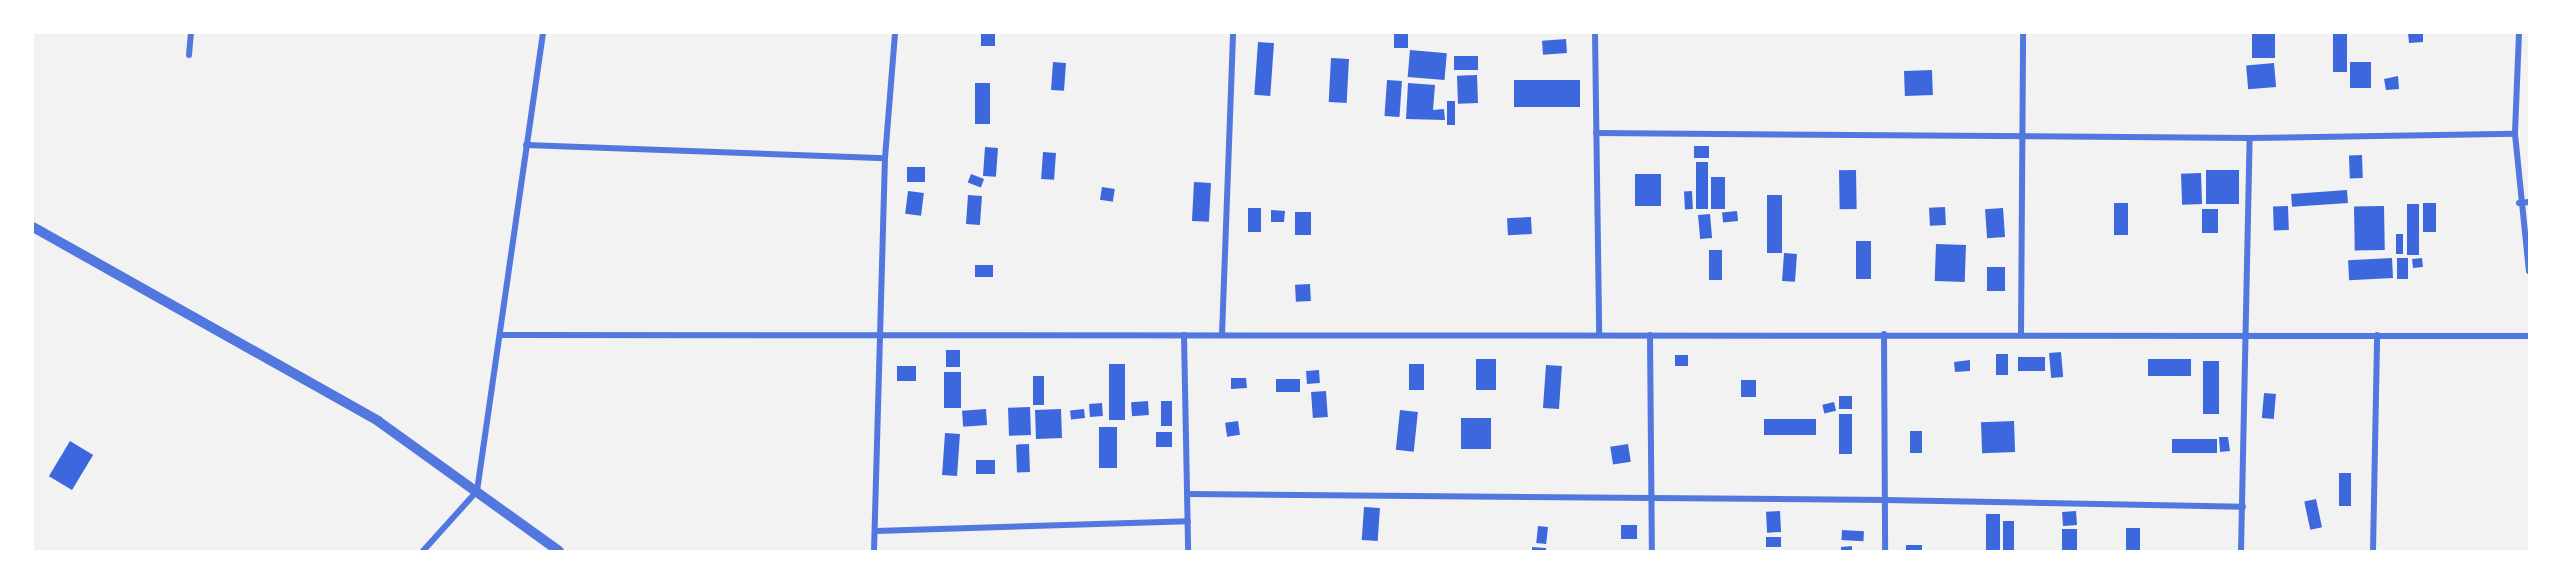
<!DOCTYPE html>
<html>
<head>
<meta charset="utf-8">
<style>
	body { margin:0 }
	#map { position:relative; width:2562px; height:584px; overflow:hidden; background:#f2f2f2; font-family:Barlow,sans-serif }
	div>[style] { position:absolute }
	[style*='--x'] { left:calc(var(--x)*1px); top:calc(var(--y)*1px); width:calc(var(--w)*1px); rotate:calc(var(--a)*1deg) }
	.building>* { inset:0; background:#3d67dc; transform-origin:0 0 }
	.minor>* { height:6px; margin:-3px; padding:0 3px; transform-origin:3px; border-radius:3px; background:#5277de }
	.tertiary>* { height:10px; margin:-5px; padding:0 5px; transform-origin:5px; border-radius:5px; background:#5277de }
	span { translate:-50% -50%; white-space:nowrap; text-align:center; line-height:1.15; -webkit-text-stroke:6px #fff; paint-order:stroke }
	.frame { position:absolute; inset:0; border:34px solid #fff; pointer-events:none }
</style>
</head>
<body>
<div id="map">
	<div class="building">
		<div style="left:981px;top:33px;width:14px;height:13px"></div>
		<div style="left:1394px;top:33px;width:14px;height:15px"></div>
		<div style="left:2252px;top:33px;width:23px;height:25px"></div>
		<div style="left:2333px;top:33px;width:14px;height:39px"></div>
		<div style="clip-path:polygon(2408px 33px,2423px 33px,2423px 42px,2409px 43px)"></div>
		<div style="left:1566px;top:39px;width:14px;height:24px;rotate:86deg"></div>
		<div style="left:1258px;top:42px;width:16px;height:53px;rotate:4deg"></div>
		<div style="left:1410px;top:50px;width:37px;height:27px;rotate:5deg"></div>
		<div style="left:1454px;top:56px;width:24px;height:14px"></div>
		<div style="left:1331px;top:58px;width:18px;height:44px;rotate:3deg"></div>
		<div style="left:1053px;top:62px;width:13px;height:28px;rotate:4deg"></div>
		<div style="left:2350px;top:62px;width:21px;height:26px"></div>
		<div style="left:2274px;top:63px;width:24px;height:28px;rotate:85deg"></div>
		<div style="left:1932px;top:70px;width:25px;height:28px;rotate:88deg"></div>
		<div style="left:1477px;top:75px;width:28px;height:20px;rotate:88deg"></div>
		<div style="clip-path:polygon(2398px 76px,2399px 89px,2386px 90px,2384px 79px)"></div>
		<div style="left:1387px;top:80px;width:15px;height:36px;rotate:4deg"></div>
		<div style="left:1514px;top:80px;width:66px;height:27px"></div>
		<div style="left:975px;top:83px;width:15px;height:41px"></div>
		<div style="clip-path:polygon(1408px 83px,1435px 85px,1433px 110px,1444px 109px,1445px 120px,1406px 119px)"></div>
		<div style="left:1447px;top:101px;width:8px;height:24px"></div>
		<div style="left:1694px;top:146px;width:15px;height:12px"></div>
		<div style="left:985px;top:147px;width:13px;height:29px;rotate:4deg"></div>
		<div style="left:1043px;top:152px;width:13px;height:27px;rotate:4deg"></div>
		<div style="left:2362px;top:155px;width:23px;height:13px;rotate:88deg"></div>
		<div style="left:1696px;top:162px;width:12px;height:47px"></div>
		<div style="left:907px;top:167px;width:18px;height:15px"></div>
		<div style="left:1856px;top:170px;width:39px;height:17px;rotate:89deg"></div>
		<div style="left:2239px;top:170px;width:34px;height:33px;rotate:90deg"></div>
		<div style="left:2201px;top:173px;width:31px;height:20px;rotate:88deg"></div>
		<div style="left:971px;top:174px;width:14px;height:9px;rotate:21deg"></div>
		<div style="left:1635px;top:174px;width:26px;height:32px"></div>
		<div style="left:1711px;top:177px;width:14px;height:32px"></div>
		<div style="left:1194px;top:182px;width:17px;height:39px;rotate:3deg"></div>
		<div style="left:1102px;top:187px;width:13px;height:13px;rotate:9deg"></div>
		<div style="left:2347px;top:190px;width:13px;height:56px;rotate:86deg"></div>
		<div style="left:908px;top:191px;width:16px;height:23px;rotate:7deg"></div>
		<div style="left:1692px;top:191px;width:18px;height:8px;rotate:87deg"></div>
		<div style="left:968px;top:195px;width:14px;height:29px;rotate:4deg"></div>
		<div style="left:1767px;top:195px;width:15px;height:58px"></div>
		<div style="left:2114px;top:203px;width:14px;height:32px"></div>
		<div style="left:2436px;top:203px;width:29px;height:13px;rotate:90deg"></div>
		<div style="left:2407px;top:204px;width:12px;height:51px"></div>
		<div style="left:2288px;top:206px;width:24px;height:15px;rotate:88deg"></div>
		<div style="left:2384px;top:206px;width:44px;height:30px;rotate:89deg"></div>
		<div style="left:1945px;top:207px;width:18px;height:16px;rotate:87deg"></div>
		<div style="left:1248px;top:208px;width:13px;height:24px"></div>
		<div style="left:2003px;top:208px;width:29px;height:18px;rotate:86deg"></div>
		<div style="left:2202px;top:209px;width:16px;height:24px"></div>
		<div style="clip-path:polygon(1271px 210px,1285px 211px,1284px 222px,1271px 222px)"></div>
		<div style="left:1737px;top:211px;width:10px;height:15px;rotate:84deg"></div>
		<div style="left:1295px;top:212px;width:16px;height:23px"></div>
		<div style="left:1710px;top:214px;width:24px;height:12px;rotate:85deg"></div>
		<div style="left:1531px;top:217px;width:17px;height:24px;rotate:87deg"></div>
		<div style="left:2396px;top:234px;width:7px;height:20px"></div>
		<div style="left:1856px;top:241px;width:15px;height:38px"></div>
		<div style="left:1936px;top:244px;width:30px;height:37px;rotate:2deg"></div>
		<div style="left:1709px;top:250px;width:13px;height:30px"></div>
		<div style="left:1784px;top:253px;width:13px;height:28px;rotate:4deg"></div>
		<div style="left:2392px;top:258px;width:20px;height:44px;rotate:87deg"></div>
		<div style="left:2397px;top:258px;width:11px;height:21px"></div>
		<div style="left:2422px;top:258px;width:9px;height:10px;rotate:84deg"></div>
		<div style="left:975px;top:265px;width:18px;height:12px"></div>
		<div style="left:1987px;top:267px;width:18px;height:24px"></div>
		<div style="left:1310px;top:284px;width:17px;height:15px;rotate:87deg"></div>
		<div style="left:946px;top:350px;width:14px;height:17px"></div>
		<div style="left:2061px;top:352px;width:25px;height:12px;rotate:85deg"></div>
		<div style="left:1996px;top:354px;width:12px;height:21px"></div>
		<div style="left:1675px;top:355px;width:13px;height:11px"></div>
		<div style="left:2045px;top:357px;width:14px;height:27px;rotate:90deg"></div>
		<div style="left:1476px;top:359px;width:20px;height:31px"></div>
		<div style="left:2148px;top:359px;width:43px;height:17px"></div>
		<div style="clip-path:polygon(1970px 360px,1970px 371px,1955px 372px,1954px 362px)"></div>
		<div style="left:2203px;top:361px;width:16px;height:53px"></div>
		<div style="left:1109px;top:364px;width:16px;height:56px"></div>
		<div style="left:1409px;top:364px;width:15px;height:26px"></div>
		<div style="left:1546px;top:365px;width:16px;height:43px;rotate:4deg"></div>
		<div style="left:897px;top:366px;width:19px;height:15px"></div>
		<div style="left:1319px;top:370px;width:13px;height:13px;rotate:86deg"></div>
		<div style="left:944px;top:372px;width:17px;height:36px"></div>
		<div style="left:1033px;top:376px;width:11px;height:29px"></div>
		<div style="clip-path:polygon(1231px 378px,1246px 378px,1247px 388px,1231px 389px)"></div>
		<div style="left:1276px;top:379px;width:24px;height:13px"></div>
		<div style="left:1741px;top:380px;width:15px;height:17px"></div>
		<div style="left:1326px;top:391px;width:26px;height:15px;rotate:86deg"></div>
		<div style="left:2264px;top:393px;width:12px;height:25px;rotate:5deg"></div>
		<div style="left:1839px;top:396px;width:13px;height:13px"></div>
		<div style="left:1148px;top:401px;width:14px;height:17px;rotate:86deg"></div>
		<div style="left:1161px;top:401px;width:11px;height:25px"></div>
		<div style="left:1834px;top:402px;width:9px;height:12px;rotate:77deg"></div>
		<div style="left:1102px;top:403px;width:13px;height:13px;rotate:86deg"></div>
		<div style="left:1030px;top:407px;width:28px;height:22px;rotate:88deg"></div>
		<div style="left:986px;top:409px;width:16px;height:24px;rotate:86deg"></div>
		<div style="left:1061px;top:409px;width:29px;height:26px;rotate:88deg"></div>
		<div style="left:1084px;top:409px;width:9px;height:14px;rotate:84deg"></div>
		<div style="left:1400px;top:410px;width:18px;height:40px;rotate:6deg"></div>
		<div style="left:1839px;top:414px;width:13px;height:40px"></div>
		<div style="left:1491px;top:418px;width:31px;height:30px;rotate:90deg"></div>
		<div style="left:1764px;top:419px;width:52px;height:16px"></div>
		<div style="left:1238px;top:421px;width:14px;height:13px;rotate:82deg"></div>
		<div style="left:2014px;top:421px;width:31px;height:33px;rotate:88deg"></div>
		<div style="left:1099px;top:427px;width:18px;height:41px"></div>
		<div style="left:1910px;top:431px;width:12px;height:22px"></div>
		<div style="left:1172px;top:432px;width:15px;height:16px;rotate:90deg"></div>
		<div style="left:945px;top:433px;width:15px;height:42px;rotate:4deg"></div>
		<div style="clip-path:polygon(2219px 437px,2228px 437px,2230px 451px,2220px 452px)"></div>
		<div style="left:2172px;top:439px;width:45px;height:14px"></div>
		<div style="left:70px;top:441px;width:27px;height:41px;rotate:31deg"></div>
		<div style="left:1029px;top:444px;width:28px;height:13px;rotate:88deg"></div>
		<div style="left:1628px;top:444px;width:18px;height:18px;rotate:81deg"></div>
		<div style="left:995px;top:460px;width:14px;height:19px;rotate:90deg"></div>
		<div style="left:2339px;top:473px;width:12px;height:33px"></div>
		<div style="left:2316px;top:499px;width:29px;height:12px;rotate:78deg"></div>
		<div style="left:1364px;top:507px;width:16px;height:33px;rotate:4deg"></div>
		<div style="left:1780px;top:511px;width:21px;height:14px;rotate:87deg"></div>
		<div style="left:2076px;top:511px;width:14px;height:14px;rotate:86deg"></div>
		<div style="left:1986px;top:514px;width:14px;height:37px"></div>
		<div style="left:2003px;top:521px;width:11px;height:30px"></div>
		<div style="left:1621px;top:525px;width:16px;height:14px"></div>
		<div style="left:1538px;top:526px;width:10px;height:17px;rotate:6deg"></div>
		<div style="left:2126px;top:528px;width:14px;height:23px"></div>
		<div style="left:2077px;top:529px;width:22px;height:15px;rotate:90deg"></div>
		<div style="left:1842px;top:530px;width:22px;height:10px;rotate:3deg"></div>
		<div style="left:1766px;top:537px;width:15px;height:10px"></div>
		<div style="left:1906px;top:545px;width:16px;height:6px"></div>
		<div style="clip-path:polygon(1852px 546px,1852px 551px,1841px 551px,1841px 547px)"></div>
		<div style="clip-path:polygon(1532px 547px,1546px 548px,1546px 551px,1532px 551px)"></div>
	</div>
	<div class="minor">
		<div style="--x:1595;--y:33;--w:302;--a:89.2"></div>
		<div style="--x:2519;--y:33;--w:101;--a:92.3"></div>
		<div style="--x:2515;--y:134;--w:138;--a:84.2"></div>
		<div style="--x:189;--y:55;--w:22;--a:-85"></div>
		<div style="--x:1596;--y:133;--w:654;--a:0.44"></div>
		<div style="--x:2250;--y:138;--w:265;--a:-0.9"></div>
		<div style="--x:526;--y:145;--w:359;--a:2.1"></div>
		<div style="--x:2519;--y:203;--w:10;--a:-6"></div>
		<div style="--x:1884;--y:334;--w:217;--a:89.7"></div>
		<div style="--x:2021;--y:334;--w:301;--a:-89.6"></div>
		<div style="--x:502;--y:335;--w:2027;--a:0.03"></div>
		<div style="--x:1184;--y:335;--w:216;--a:88.9"></div>
		<div style="--x:1222;--y:335;--w:302;--a:-87.9"></div>
		<div style="--x:1650;--y:335;--w:216;--a:89.5"></div>
		<div style="--x:1187;--y:494;--w:698;--a:0.49"></div>
		<div style="--x:1885;--y:500;--w:358;--a:1.1"></div>
		<div style="--x:876;--y:531;--w:312;--a:-1.8"></div>
		<div style="--x:423;--y:551;--w:81;--a:-48"></div>
		<div style="--x:477;--y:491;--w:463;--a:-81.8"></div>
		<div style="--x:874;--y:551;--w:393;--a:-88.4"></div>
		<div style="--x:885;--y:158;--w:125;--a:-85.4"></div>
		<div style="--x:2241;--y:551;--w:413;--a:-88.8"></div>
		<div style="--x:2373;--y:551;--w:216;--a:-88.9"></div>
	</div>
	<div class="tertiary">
		<div style="--x:33;--y:227;--w:396;--a:29.3"></div>
		<div style="--x:378;--y:421;--w:223;--a:35.7"></div>
	</div>
	<div class="frame"></div>
</div>
</body>
</html>
